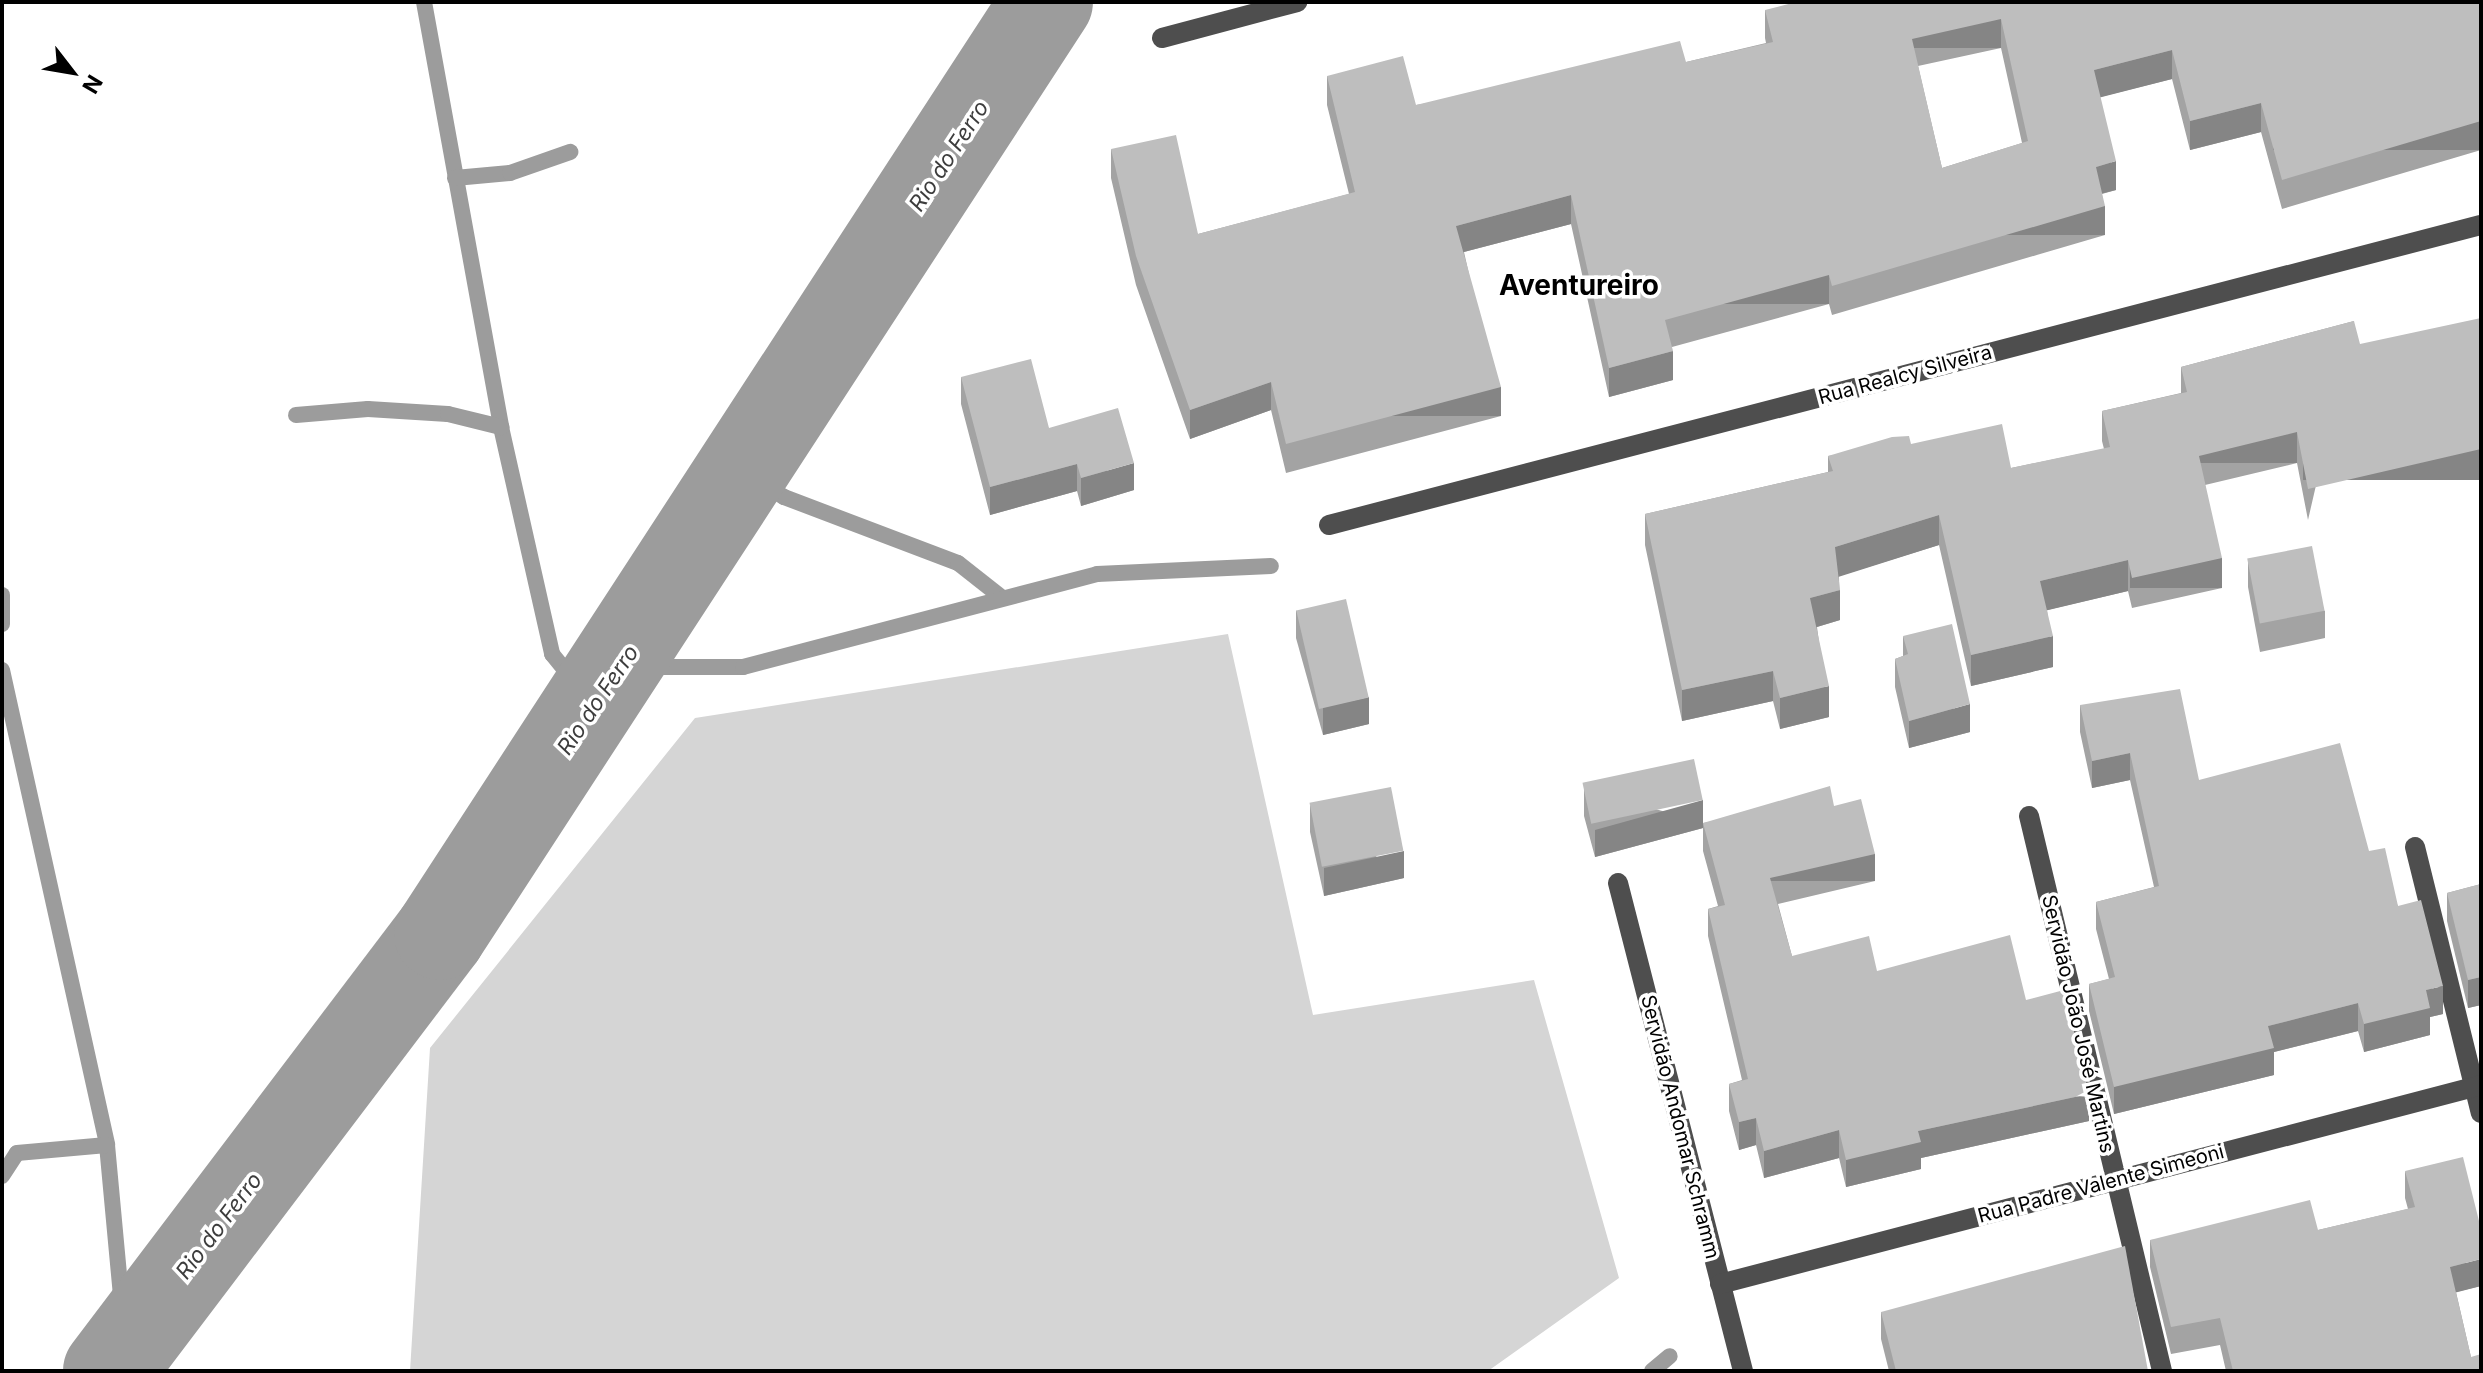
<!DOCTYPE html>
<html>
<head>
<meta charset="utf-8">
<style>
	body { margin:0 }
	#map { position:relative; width:2483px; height:1373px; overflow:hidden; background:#fff; font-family:Inter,sans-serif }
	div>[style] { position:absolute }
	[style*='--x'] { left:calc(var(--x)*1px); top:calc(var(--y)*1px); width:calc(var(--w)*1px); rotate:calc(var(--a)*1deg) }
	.green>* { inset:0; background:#d5d5d5 }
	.stream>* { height:16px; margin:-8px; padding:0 8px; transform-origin:8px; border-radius:8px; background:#9c9c9c }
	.river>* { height:92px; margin:-46px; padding:0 46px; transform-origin:46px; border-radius:46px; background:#9c9c9c }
	.minor>* { height:20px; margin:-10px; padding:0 10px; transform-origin:10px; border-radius:10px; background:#4e4e4e }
	.wall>* { inset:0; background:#a3a3a3 }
	.shaded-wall>* { inset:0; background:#858585; transform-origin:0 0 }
	.building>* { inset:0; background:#bebebe; transform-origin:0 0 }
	span { translate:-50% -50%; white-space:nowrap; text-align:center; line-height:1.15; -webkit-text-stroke:7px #fff; paint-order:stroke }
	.street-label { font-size:20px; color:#000 }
	.water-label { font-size:22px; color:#3d3d3d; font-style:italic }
	.district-label { font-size:28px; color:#000; font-weight:700 }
	.frame { position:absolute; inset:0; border:4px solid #000; pointer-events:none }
	.north { position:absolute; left:32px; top:32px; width:80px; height:80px; -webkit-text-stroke:6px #fff; paint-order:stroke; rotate:121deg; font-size:22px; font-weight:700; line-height:32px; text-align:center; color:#000 }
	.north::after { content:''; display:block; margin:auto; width:28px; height:36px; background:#000; clip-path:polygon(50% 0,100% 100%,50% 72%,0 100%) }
</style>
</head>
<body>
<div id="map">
	<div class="green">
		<div style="clip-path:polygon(1228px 634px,1313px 1015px,1534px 980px,1619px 1278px,1488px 1371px,410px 1371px,430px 1048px,695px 718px)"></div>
	</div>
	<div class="stream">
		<div style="--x:424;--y:2;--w:432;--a:79.7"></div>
		<div style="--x:501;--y:427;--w:233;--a:77.3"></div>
		<div style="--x:552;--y:654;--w:68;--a:50.9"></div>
		<div style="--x:455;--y:178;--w:55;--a:-5.2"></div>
		<div style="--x:510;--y:173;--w:64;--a:-19.3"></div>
		<div style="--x:296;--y:415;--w:72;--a:-4.8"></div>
		<div style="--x:368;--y:409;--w:80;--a:3.6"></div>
		<div style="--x:448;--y:414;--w:55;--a:13.8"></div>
		<div style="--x:745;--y:473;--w:46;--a:31.6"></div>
		<div style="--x:784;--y:497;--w:186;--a:20.8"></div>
		<div style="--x:958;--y:563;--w:55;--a:38.3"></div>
		<div style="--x:2;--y:595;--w:29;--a:90"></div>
		<div style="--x:621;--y:667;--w:122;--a:0"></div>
		<div style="--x:743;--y:667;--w:366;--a:-14.7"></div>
		<div style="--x:1097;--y:574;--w:174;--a:-2.6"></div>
		<div style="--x:2;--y:670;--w:486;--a:77.5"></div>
		<div style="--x:107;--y:1145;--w:206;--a:84.7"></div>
		<div style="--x:2;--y:1176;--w:27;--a:-57"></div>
		<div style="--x:17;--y:1153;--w:90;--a:-5.1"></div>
		<div style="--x:1652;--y:1371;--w:23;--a:-40"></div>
	</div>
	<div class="river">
		<div style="--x:109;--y:1371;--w:548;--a:-52.86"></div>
		<div style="--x:440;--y:934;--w:1112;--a:-56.92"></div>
	</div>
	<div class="minor">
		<div style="--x:1162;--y:38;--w:140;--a:-14.9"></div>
		<div style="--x:1329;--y:525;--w:1190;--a:-14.6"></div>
		<div style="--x:2029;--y:816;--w:571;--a:76.52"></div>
		<div style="--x:2415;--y:847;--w:274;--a:76.1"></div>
		<div style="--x:1618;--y:883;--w:504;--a:75.63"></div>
		<div style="--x:1720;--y:1284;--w:787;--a:-14.65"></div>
	</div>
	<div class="wall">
		<div style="clip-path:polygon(evenodd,2481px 2px,2481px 150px,2282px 209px,2261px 132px,2190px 150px,2172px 79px,2100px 97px,2116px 190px,2102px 194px,2105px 235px,1832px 315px,1829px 304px,1672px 347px,1673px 380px,1609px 397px,1571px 224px,1464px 252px,1501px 416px,1286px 473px,1271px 410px,1190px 439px,1136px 285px,1111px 178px,1111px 149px,1198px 234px,1349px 194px,1327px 105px,1327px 76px,1416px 105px,1686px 62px,1766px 43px,1765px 38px,1765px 10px,2481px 2px,2001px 48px,2022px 143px,1942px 168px,1918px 66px,2001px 48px)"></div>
		<div style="clip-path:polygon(2354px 321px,2308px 520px,2297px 463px,2205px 485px,2222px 588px,2132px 608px,2128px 591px,2047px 610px,2053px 667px,1971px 686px,1939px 545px,1839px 576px,1840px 620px,1817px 627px,1829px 717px,1780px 729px,1773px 701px,1682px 721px,1645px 545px,1645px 514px,1828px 472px,1828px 456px,1911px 444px,2011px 468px,2104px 449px,2102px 441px,2102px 411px,2181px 393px,2181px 367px)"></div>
		<div style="clip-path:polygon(961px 377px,1049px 428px,1134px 490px,1081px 506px,1077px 491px,990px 515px,961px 404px)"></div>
		<div style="clip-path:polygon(2248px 560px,2325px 611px,2325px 638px,2260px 652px,2248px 587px)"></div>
		<div style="clip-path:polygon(1296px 610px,1369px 724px,1323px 735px,1296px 638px)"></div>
		<div style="clip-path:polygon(1903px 636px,1970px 732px,1909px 748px,1895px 687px,1895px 659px,1903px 656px)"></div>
		<div style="clip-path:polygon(2080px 705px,2199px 780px,2369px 851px,2398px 906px,2443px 1014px,2430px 1017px,2430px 1035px,2364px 1052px,2358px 1031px,2274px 1052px,2274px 1075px,2114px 1114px,2089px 1011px,2089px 984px,2109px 979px,2096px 929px,2096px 902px,2154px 887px,2130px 780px,2092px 788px,2080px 732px)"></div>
		<div style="clip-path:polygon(1584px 788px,1703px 823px,1834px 806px,1875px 881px,1778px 904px,1792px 956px,1877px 971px,2026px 1000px,2089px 1121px,1921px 1158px,1921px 1169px,1846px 1187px,1839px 1158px,1764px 1178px,1756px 1145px,1739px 1150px,1729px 1111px,1729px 1084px,1742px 1080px,1708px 936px,1708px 909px,1718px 906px,1703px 851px,1703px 828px,1595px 857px,1584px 816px)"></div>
		<div style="clip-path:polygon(1310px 805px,1404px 878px,1324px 896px,1310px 832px)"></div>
		<div style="clip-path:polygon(2481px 884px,2481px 1005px,2468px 1008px,2447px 921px,2447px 893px)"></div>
		<div style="clip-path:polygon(2405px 1171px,2481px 1286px,2456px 1292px,2471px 1357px,2481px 1371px,2226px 1371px,2220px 1345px,2171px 1354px,2150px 1267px,2150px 1240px,2318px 1230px,2408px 1209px,2405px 1198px)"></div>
		<div style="clip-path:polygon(1881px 1312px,2148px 1371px,1889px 1371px,1881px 1339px)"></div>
	</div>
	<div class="shaded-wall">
		<div style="left:2001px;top:19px;width:29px;height:91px;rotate:90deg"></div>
		<div style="clip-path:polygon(2172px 50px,2172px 79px,2094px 99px,2094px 70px)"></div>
		<div style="clip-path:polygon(2261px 103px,2261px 132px,2190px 150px,2190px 121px)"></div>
		<div style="left:2481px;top:121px;width:29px;height:208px;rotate:90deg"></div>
		<div style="clip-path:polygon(2116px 161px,2116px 190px,2096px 195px,2096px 167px)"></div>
		<div style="clip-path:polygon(1571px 195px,1571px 224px,1456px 254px,1456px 226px)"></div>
		<div style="left:2105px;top:206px;width:29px;height:284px;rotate:90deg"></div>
		<div style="left:1829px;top:275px;width:29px;height:170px;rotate:90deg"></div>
		<div style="clip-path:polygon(1673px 351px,1673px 380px,1609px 397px,1609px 368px)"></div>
		<div style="clip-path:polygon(1271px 382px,1271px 410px,1190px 439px,1190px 410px)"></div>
		<div style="left:1501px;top:387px;width:29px;height:222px;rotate:90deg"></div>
		<div style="left:2297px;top:432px;width:31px;height:101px;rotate:90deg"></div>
		<div style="left:2481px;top:449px;width:31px;height:178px;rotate:90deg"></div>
		<div style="clip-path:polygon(1134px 463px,1134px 490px,1081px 506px,1081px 478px)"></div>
		<div style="clip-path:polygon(1077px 464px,1077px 491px,990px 515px,990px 487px)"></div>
		<div style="clip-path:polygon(1939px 515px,1939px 545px,1835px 578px,1835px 547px)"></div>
		<div style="left:2222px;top:558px;width:30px;height:92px;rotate:90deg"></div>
		<div style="clip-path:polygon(2128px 560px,2128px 591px,2040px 612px,2040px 581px)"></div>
		<div style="clip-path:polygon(1840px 590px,1840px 620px,1810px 629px,1810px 598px)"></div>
		<div style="clip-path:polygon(2053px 636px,2053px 667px,1971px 686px,1971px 655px)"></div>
		<div style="clip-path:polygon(1773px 671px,1773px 701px,1682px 721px,1682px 690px)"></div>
		<div style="clip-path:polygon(1829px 686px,1829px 717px,1780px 729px,1780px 698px)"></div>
		<div style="clip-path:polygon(1369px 697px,1369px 724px,1323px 735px,1323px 707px)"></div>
		<div style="clip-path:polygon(1970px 704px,1970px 732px,1909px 748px,1909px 721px)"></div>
		<div style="clip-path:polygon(2130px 753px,2130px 780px,2092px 788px,2092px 761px)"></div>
		<div style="clip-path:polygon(1703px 800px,1703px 828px,1595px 857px,1595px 830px)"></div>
		<div style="clip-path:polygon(1404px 851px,1404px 878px,1324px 896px,1324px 868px)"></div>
		<div style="left:1875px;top:854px;width:27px;height:108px;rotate:90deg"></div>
		<div style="clip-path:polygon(2481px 977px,2481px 1005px,2468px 1008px,2468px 980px)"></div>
		<div style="clip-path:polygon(2443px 986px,2443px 1014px,2430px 1017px,2430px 1035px,2364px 1052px,2364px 1024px,2426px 990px)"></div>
		<div style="clip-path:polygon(2358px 1003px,2358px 1031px,2274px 1052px,2274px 1075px,2114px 1114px,2114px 1087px,2268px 1026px)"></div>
		<div style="clip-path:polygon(2089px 1094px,2089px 1121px,1921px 1158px,1921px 1169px,1846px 1187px,1846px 1160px,1918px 1131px)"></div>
		<div style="clip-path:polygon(1756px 1118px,1756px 1145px,1739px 1150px,1739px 1122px)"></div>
		<div style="clip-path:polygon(1839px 1130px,1839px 1158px,1764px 1178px,1764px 1151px)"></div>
		<div style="clip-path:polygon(2481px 1259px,2481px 1286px,2450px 1294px,2450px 1267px)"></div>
	</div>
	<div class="building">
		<div style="clip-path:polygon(evenodd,1796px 2px,2481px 2px,2481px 121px,2282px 180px,2261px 103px,2190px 121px,2172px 50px,2094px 70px,2116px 161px,2096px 167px,2105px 206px,1832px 286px,1829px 275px,1665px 320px,1673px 351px,1609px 368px,1571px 195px,1456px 226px,1501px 387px,1286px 444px,1271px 382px,1190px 410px,1136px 256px,1111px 149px,1176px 135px,1198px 234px,1355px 192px,1327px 76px,1403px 56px,1416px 105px,1680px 41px,1686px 62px,1773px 42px,1765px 10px,1796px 2px,2001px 19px,2028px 141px,1942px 168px,1912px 39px,2001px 19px)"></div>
		<div style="clip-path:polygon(2481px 318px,2481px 449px,2308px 489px,2297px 432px,2199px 456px,2222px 558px,2132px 578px,2128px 560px,2040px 581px,2053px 636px,1971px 655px,1939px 515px,1835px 547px,1840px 590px,1810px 598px,1829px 686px,1780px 698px,1773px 671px,1682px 690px,1645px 514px,1833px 471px,1828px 456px,1892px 437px,1909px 436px,1911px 444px,2002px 424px,2011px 468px,2110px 447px,2102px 411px,2187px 392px,2181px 367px,2354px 321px,2360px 344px)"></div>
		<div style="clip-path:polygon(1031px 359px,1049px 428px,1118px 408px,1134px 463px,1081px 478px,1077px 464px,990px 487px,961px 377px)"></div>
		<div style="left:2312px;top:546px;width:66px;height:66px;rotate:79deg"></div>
		<div style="left:1346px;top:599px;width:101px;height:51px;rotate:77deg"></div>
		<div style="clip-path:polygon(1952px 624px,1970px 704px,1909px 721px,1895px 659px,1908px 654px,1903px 636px)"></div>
		<div style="clip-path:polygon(2180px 689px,2199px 780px,2340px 743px,2369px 851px,2385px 848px,2398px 906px,2421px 900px,2443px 986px,2426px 990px,2430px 1008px,2364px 1024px,2358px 1003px,2268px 1026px,2274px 1048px,2114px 1087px,2089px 984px,2115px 977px,2096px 902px,2159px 886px,2130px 753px,2092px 761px,2080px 705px)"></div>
		<div style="left:1694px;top:759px;width:42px;height:114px;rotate:78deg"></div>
		<div style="clip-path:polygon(1830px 786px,1834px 806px,1861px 799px,1875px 854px,1770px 878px,1792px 956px,1869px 936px,1877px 971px,2010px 935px,2026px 1000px,2064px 990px,2089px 1094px,1918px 1131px,1921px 1142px,1846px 1160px,1839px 1130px,1764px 1151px,1756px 1118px,1739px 1122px,1729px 1084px,1748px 1079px,1708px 909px,1725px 905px,1703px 823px)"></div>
		<div style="left:1391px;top:787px;width:65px;height:83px;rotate:79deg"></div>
		<div style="clip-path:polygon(2481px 884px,2481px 977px,2468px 980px,2447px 893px)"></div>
		<div style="clip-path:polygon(2463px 1157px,2481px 1229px,2481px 1259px,2450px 1267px,2471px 1357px,2481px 1354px,2481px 1371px,2233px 1371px,2220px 1318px,2171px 1327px,2150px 1240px,2310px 1200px,2318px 1230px,2415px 1207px,2405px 1171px)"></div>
		<div style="clip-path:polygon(2125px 1246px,2148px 1371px,1896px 1371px,1881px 1312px)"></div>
	</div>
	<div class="street-label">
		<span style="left:1905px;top:375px;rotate:-15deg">Rua Realcy Silveira</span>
		<span style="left:2078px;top:1024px;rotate:77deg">Servidão João José Martins</span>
		<span style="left:1680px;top:1127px;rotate:76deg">Servidão Andomar Schramm</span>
		<span style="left:2101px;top:1184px;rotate:-15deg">Rua Padre Valente Simeoni</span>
	</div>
	<div class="water-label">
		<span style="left:949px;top:156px;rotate:-57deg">Rio do Ferro</span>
		<span style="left:598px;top:700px;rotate:-56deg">Rio do Ferro</span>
		<span style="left:219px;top:1226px;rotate:-53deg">Rio do Ferro</span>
	</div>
	<div class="district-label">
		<span style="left:1579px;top:285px">Aventureiro</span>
	</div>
	<div class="frame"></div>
	<div class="north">N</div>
</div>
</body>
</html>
